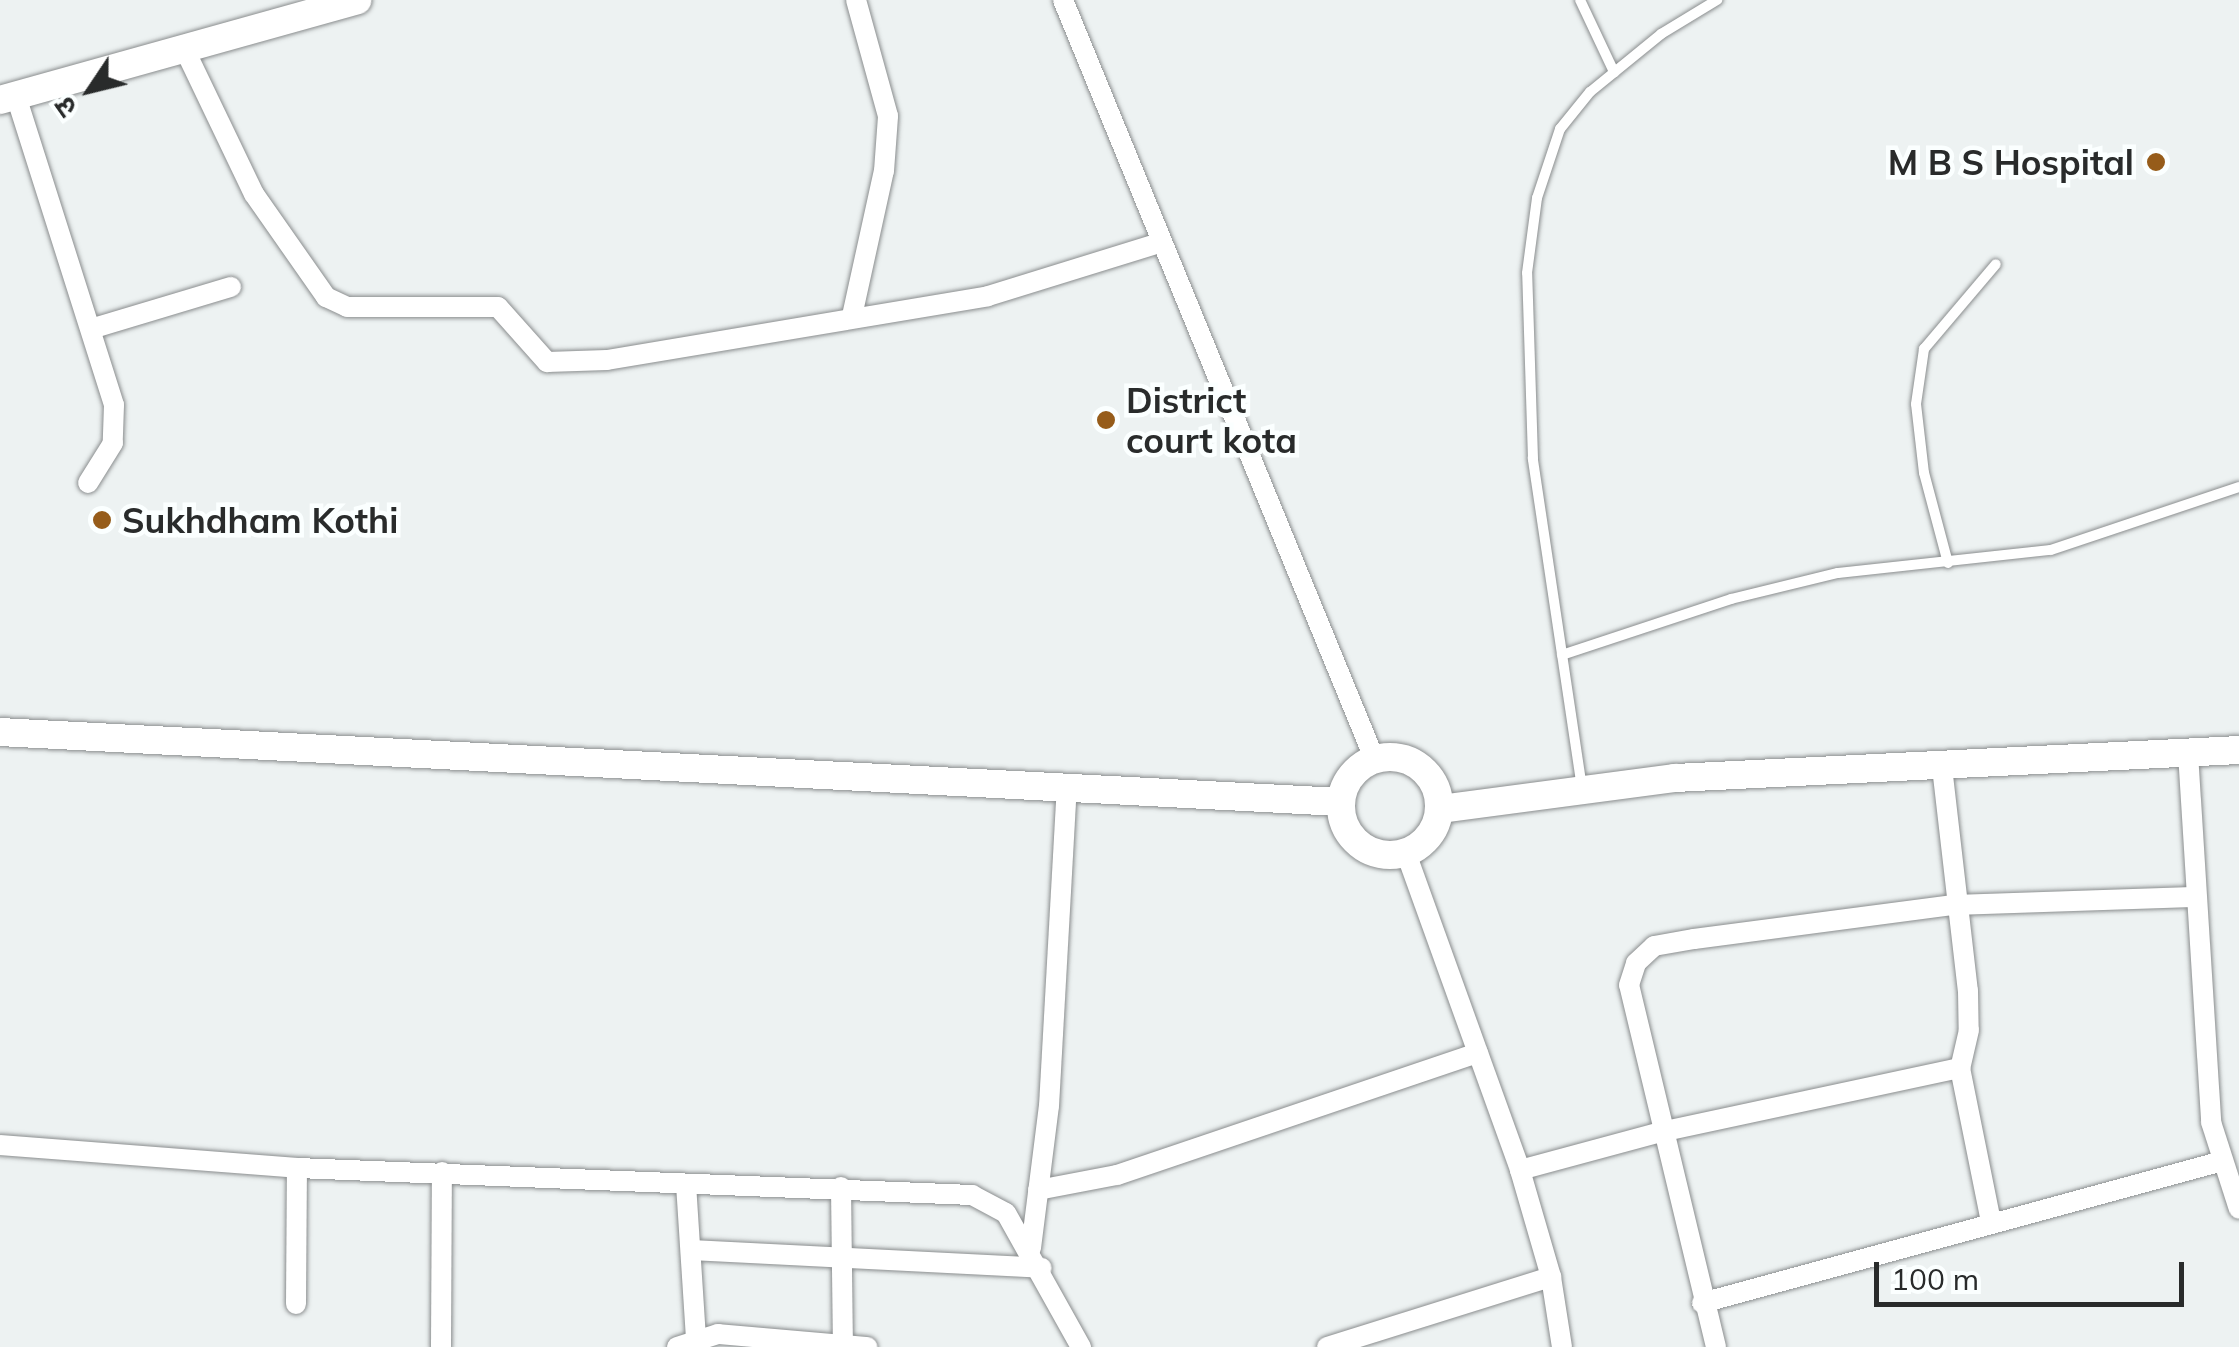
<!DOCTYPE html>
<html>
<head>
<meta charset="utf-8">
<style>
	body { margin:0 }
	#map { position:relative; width:2239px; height:1347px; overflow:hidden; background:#edf2f2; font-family:Mulish,"Noto Sans Devanagari",sans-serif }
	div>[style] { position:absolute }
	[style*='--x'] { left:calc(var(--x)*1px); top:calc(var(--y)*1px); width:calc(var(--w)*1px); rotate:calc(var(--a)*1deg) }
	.roads { filter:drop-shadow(0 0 2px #8a8d8e) drop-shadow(0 0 2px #8a8d8e) }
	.lane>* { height:10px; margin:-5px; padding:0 5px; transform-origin:5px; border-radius:5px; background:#fff }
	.street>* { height:20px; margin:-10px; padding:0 10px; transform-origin:10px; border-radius:10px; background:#fff }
	.secondary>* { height:28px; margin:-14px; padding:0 14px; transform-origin:14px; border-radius:14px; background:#fff }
	.secondary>.ring { margin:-14px; padding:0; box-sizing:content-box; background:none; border:28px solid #fff; border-radius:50% }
	.dots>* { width:28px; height:28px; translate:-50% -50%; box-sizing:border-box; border:5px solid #fbffff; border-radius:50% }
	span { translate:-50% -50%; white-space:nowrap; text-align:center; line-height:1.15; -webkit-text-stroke:9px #fbffff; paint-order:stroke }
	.poi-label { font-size:35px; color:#292b2b; font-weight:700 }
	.right { translate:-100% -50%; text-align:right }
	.left { translate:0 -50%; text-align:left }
	.north { position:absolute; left:40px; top:40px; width:100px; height:100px; -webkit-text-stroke:8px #fbffff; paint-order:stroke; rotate:235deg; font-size:28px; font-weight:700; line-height:40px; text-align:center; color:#292b2b }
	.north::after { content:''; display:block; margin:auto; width:35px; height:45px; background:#292b2b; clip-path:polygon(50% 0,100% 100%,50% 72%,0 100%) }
	.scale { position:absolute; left:1874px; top:1262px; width:310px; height:45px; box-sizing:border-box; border:5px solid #292b2b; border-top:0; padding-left:12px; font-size:30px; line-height:35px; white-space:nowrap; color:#292b2b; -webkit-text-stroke:8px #fbffff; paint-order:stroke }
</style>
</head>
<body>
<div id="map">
	<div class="roads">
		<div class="lane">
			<div style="--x:1580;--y:0;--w:80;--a:64.7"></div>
			<div style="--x:1948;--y:563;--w:93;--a:-104.9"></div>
			<div style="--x:1924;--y:473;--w:69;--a:-96.6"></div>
			<div style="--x:1916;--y:404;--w:56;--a:-81.7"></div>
			<div style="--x:1924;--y:349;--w:111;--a:-49.7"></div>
			<div style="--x:1562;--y:655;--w:178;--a:-18.3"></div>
			<div style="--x:1731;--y:599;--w:110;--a:-13.7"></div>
			<div style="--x:1838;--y:573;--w:214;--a:-6.2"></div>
			<div style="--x:2051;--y:550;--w:198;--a:-18.5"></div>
			<div style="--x:1582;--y:788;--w:333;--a:-98.5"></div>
			<div style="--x:1533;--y:459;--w:186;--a:-91.8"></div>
			<div style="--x:1527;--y:273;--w:76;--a:-82.4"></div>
			<div style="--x:1537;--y:198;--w:73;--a:-71.6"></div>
			<div style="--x:1560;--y:129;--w:48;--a:-51"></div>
			<div style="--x:1590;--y:92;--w:92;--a:-39.2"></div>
			<div style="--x:1661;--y:34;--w:66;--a:-31.3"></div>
		</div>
		<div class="street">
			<div style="--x:1063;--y:0;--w:819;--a:67.69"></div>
			<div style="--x:184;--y:48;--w:162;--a:64.4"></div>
			<div style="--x:254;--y:194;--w:126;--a:55"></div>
			<div style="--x:326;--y:297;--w:23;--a:25"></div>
			<div style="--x:347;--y:307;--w:151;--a:0"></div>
			<div style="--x:498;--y:307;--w:74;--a:48.3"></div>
			<div style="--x:547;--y:362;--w:60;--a:-1.9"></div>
			<div style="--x:607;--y:360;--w:386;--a:-9.5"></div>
			<div style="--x:988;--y:296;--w:182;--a:-17.2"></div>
			<div style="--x:16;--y:96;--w:324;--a:72.4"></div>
			<div style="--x:114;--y:405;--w:38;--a:92"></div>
			<div style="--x:113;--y:443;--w:47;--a:122"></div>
			<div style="--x:852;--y:316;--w:148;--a:-77.6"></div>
			<div style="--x:884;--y:171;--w:55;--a:-85.8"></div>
			<div style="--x:888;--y:116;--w:120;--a:-105.4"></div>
			<div style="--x:94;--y:328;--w:143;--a:-16.7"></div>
			<div style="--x:2188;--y:753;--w:370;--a:86.4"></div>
			<div style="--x:2211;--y:1122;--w:91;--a:72.2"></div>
			<div style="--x:1942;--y:767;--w:226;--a:83.4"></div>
			<div style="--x:1968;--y:991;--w:39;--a:89"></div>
			<div style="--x:1969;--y:1030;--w:39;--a:103"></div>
			<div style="--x:1960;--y:1068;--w:157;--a:78.6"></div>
			<div style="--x:1406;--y:853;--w:337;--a:70.2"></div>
			<div style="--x:1520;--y:1170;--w:111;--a:73.8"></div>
			<div style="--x:1551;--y:1277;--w:71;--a:81.1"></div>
			<div style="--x:0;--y:1145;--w:298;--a:4.4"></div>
			<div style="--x:297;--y:1168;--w:676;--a:2.29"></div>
			<div style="--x:972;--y:1195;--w:38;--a:28"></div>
			<div style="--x:1006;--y:1213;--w:154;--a:60.8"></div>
			<div style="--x:1520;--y:1170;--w:146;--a:-15.1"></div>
			<div style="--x:1661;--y:1132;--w:306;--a:-12.1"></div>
			<div style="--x:686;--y:1184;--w:154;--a:86.3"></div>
			<div style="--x:841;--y:1187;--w:160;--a:89.3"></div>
			<div style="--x:1038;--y:1190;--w:80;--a:-10.8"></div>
			<div style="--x:1117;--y:1175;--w:381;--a:-18.7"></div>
			<div style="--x:1031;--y:1248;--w:143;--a:-82.8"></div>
			<div style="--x:1049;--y:1106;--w:318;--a:-86.8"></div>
			<div style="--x:691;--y:1250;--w:351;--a:2.9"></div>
			<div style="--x:1702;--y:1303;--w:536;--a:-15.26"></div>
			<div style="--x:296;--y:1304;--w:136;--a:-89.6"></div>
			<div style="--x:441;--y:1347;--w:175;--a:-89.7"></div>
			<div style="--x:677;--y:1347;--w:43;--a:-17.6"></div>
			<div style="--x:718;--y:1334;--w:150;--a:5"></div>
			<div style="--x:1327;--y:1347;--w:235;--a:-17.4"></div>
			<div style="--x:1716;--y:1347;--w:372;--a:-103.5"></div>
			<div style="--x:1629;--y:985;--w:23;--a:-72"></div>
			<div style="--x:1636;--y:963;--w:25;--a:-43"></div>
			<div style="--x:1654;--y:946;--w:41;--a:-9.9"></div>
			<div style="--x:1694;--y:939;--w:262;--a:-7.5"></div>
			<div style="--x:1954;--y:905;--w:239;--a:-1.9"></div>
		</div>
		<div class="secondary">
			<div style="--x:0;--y:100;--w:371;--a:-15.6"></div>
			<div style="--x:0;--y:732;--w:1342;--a:2.99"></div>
			<div class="ring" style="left:1341px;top:757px;width:70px;height:70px"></div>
			<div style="--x:1440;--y:809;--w:237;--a:-7.5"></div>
			<div style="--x:1675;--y:778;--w:565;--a:-2.84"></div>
		</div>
	</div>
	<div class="dots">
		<div style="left:2156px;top:162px;background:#965c1a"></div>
		<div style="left:1106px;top:420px;background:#965c1a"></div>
		<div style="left:102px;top:520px;background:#965c1a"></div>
	</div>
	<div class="poi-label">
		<span class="right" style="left:2134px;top:162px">M B S Hospital</span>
		<span class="left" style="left:1126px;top:420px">District<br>court kota</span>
		<span class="left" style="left:122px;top:520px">Sukhdham Kothi</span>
	</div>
	<div class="north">उ</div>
	<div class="scale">100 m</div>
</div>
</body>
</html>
